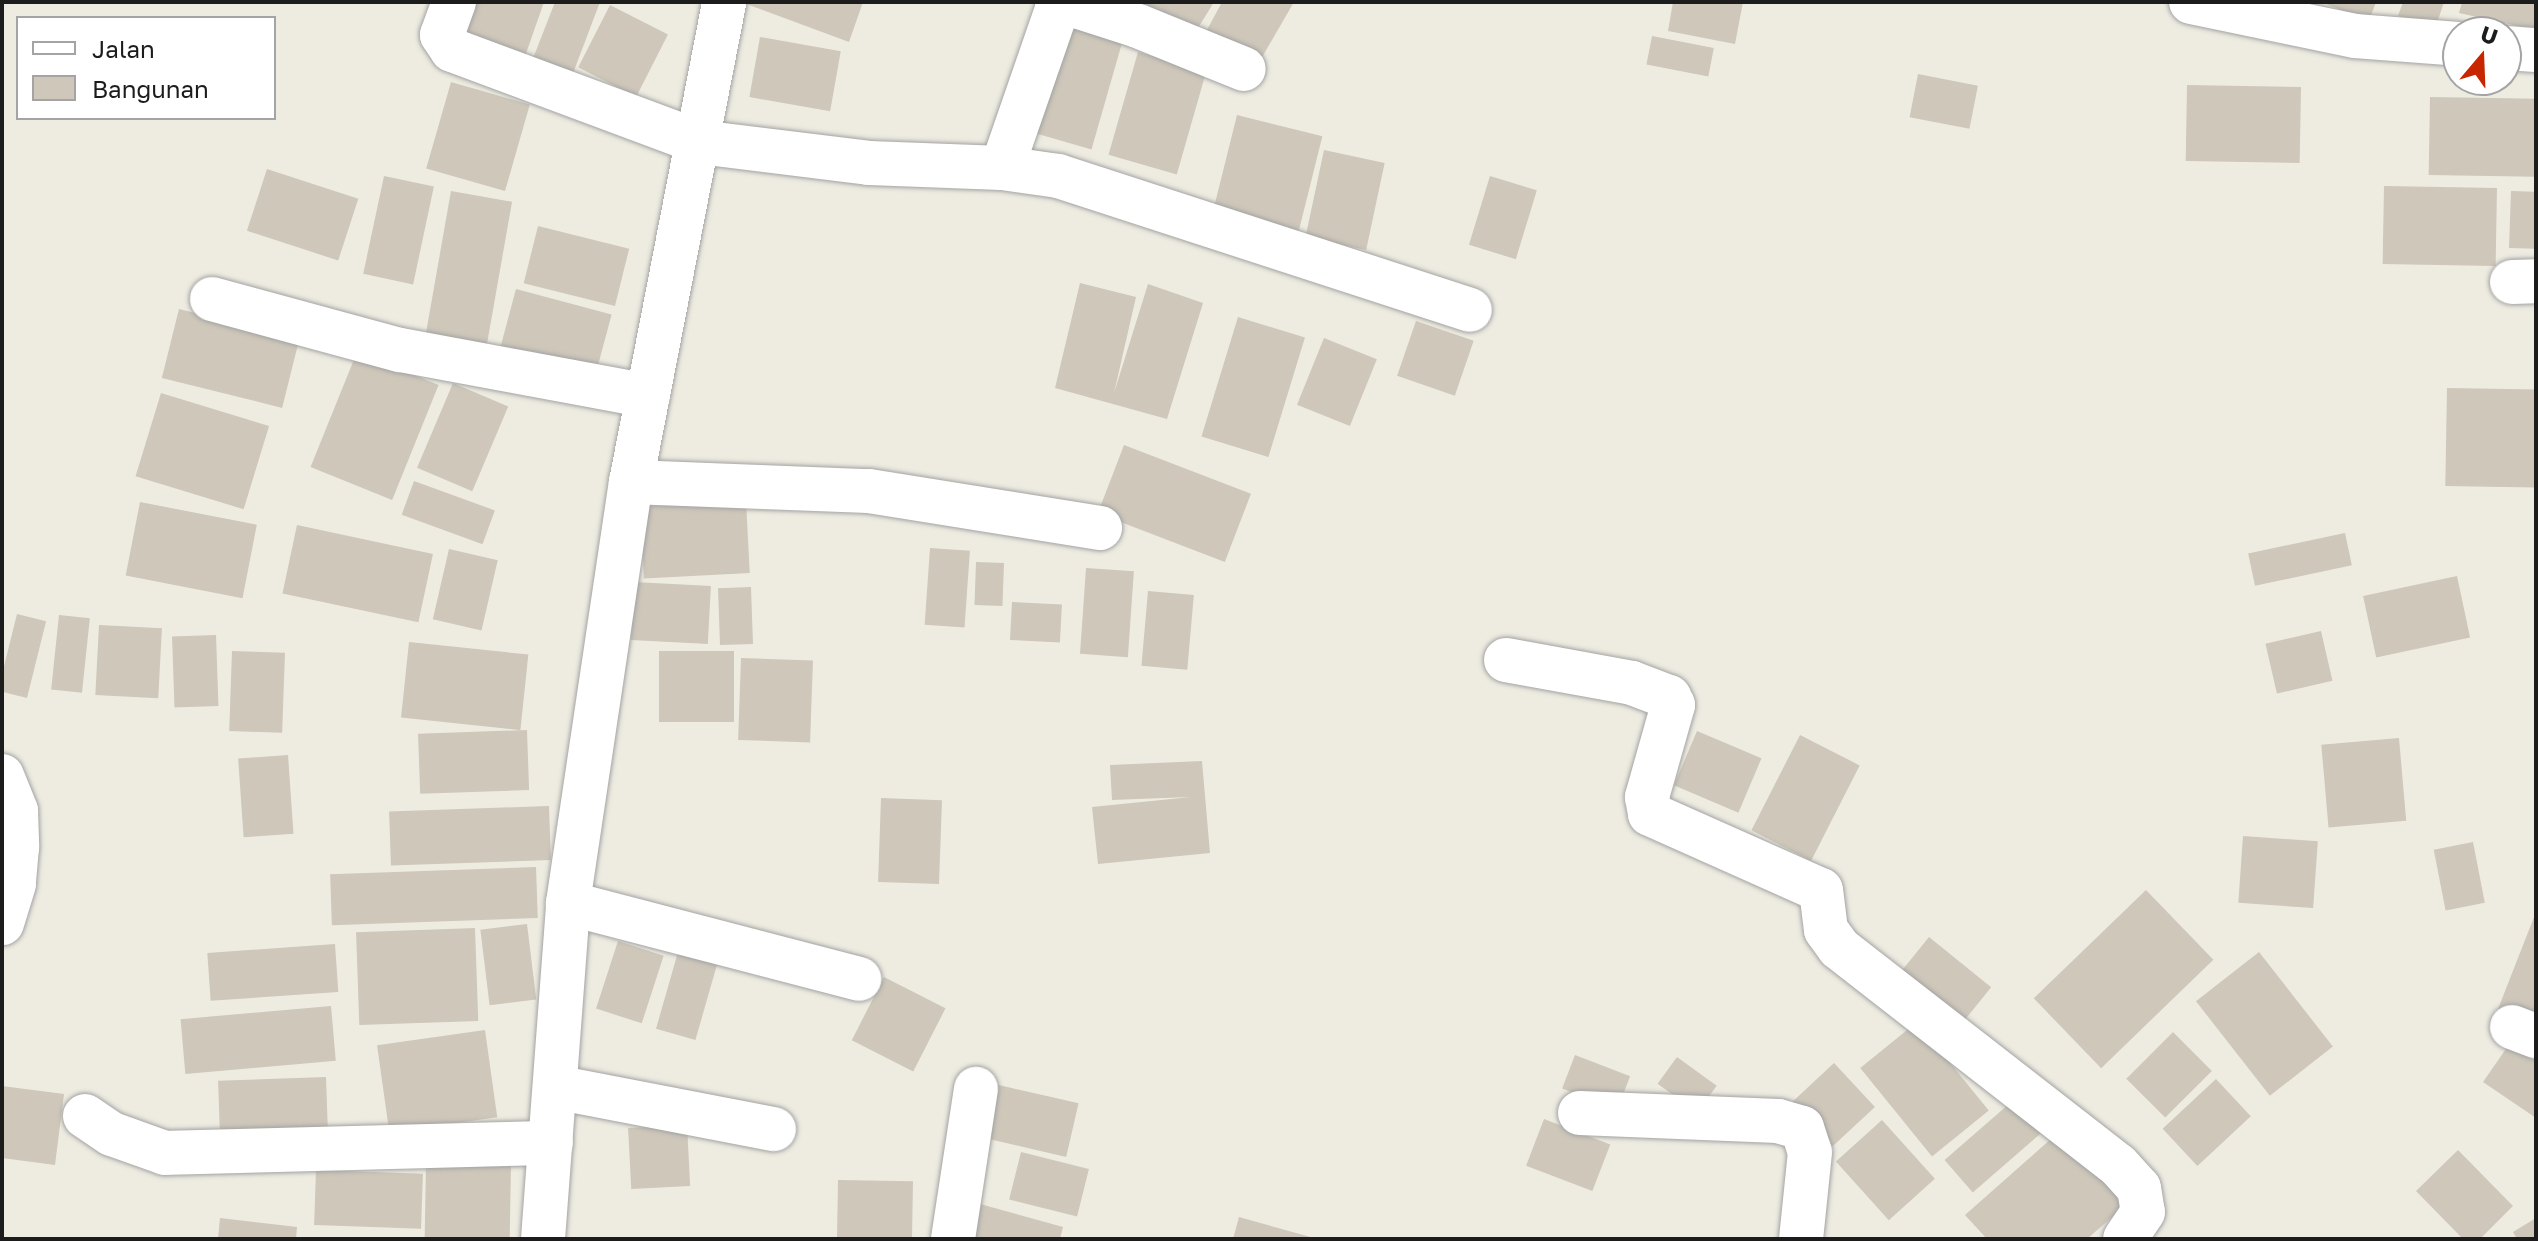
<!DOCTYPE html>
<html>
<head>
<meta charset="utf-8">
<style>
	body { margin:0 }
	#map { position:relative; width:2538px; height:1241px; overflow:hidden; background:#eeece1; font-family:"Golos Text",sans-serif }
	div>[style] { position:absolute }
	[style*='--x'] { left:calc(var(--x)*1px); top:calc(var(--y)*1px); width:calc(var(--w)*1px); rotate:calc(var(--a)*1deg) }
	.building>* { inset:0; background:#cec7ba; transform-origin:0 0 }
	.roads { filter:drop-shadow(0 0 2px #a3a3a3) drop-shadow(0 0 2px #a3a3a3) }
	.minor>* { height:44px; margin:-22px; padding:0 22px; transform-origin:22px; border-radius:22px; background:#fff }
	span { translate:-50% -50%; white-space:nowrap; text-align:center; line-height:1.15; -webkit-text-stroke:6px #fff; paint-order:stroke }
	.frame { position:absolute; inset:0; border:4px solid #1c1c1c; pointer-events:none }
	.legend { position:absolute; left:16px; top:16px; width:260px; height:104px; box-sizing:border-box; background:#fff; border:2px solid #a4a4a4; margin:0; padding:10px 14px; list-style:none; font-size:24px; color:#1c1c1c }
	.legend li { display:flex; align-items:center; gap:16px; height:40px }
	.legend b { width:40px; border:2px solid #a4a4a4 }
	.north { position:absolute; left:2442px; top:16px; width:80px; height:80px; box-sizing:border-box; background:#fff; border:2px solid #a4a4a4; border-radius:50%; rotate:19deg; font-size:22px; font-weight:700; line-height:32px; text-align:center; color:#1c1c1c }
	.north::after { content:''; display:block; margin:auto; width:28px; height:36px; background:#c82600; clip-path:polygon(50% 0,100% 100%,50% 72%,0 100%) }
</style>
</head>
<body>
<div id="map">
	<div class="building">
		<div style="clip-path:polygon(466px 2px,544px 2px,522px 65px,453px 39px)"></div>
		<div style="clip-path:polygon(555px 2px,600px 2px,572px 76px,532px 61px)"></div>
		<div style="clip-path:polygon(741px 2px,863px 2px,849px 42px)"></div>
		<div style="clip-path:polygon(1144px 2px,1214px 2px,1190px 41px,1139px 10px)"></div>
		<div style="clip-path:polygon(1222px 2px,1294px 2px,1261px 59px,1207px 30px)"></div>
		<div style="clip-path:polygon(1673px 2px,1743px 2px,1735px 44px,1668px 31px)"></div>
		<div style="clip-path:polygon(2321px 2px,2376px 2px,2369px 21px)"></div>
		<div style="clip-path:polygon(2403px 2px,2444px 2px,2435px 29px,2398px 16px)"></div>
		<div style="clip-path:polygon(2462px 2px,2536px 2px,2536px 30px,2459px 13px)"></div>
		<div style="left:610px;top:5px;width:65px;height:70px;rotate:27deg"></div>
		<div style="left:1064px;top:24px;width:61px;height:113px;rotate:16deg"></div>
		<div style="left:1652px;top:36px;width:63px;height:29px;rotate:11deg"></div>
		<div style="left:760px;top:37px;width:82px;height:61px;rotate:10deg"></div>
		<div style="left:1138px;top:52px;width:71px;height:107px;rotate:16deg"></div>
		<div style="left:1918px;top:74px;width:61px;height:44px;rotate:11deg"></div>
		<div style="left:451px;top:82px;width:82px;height:90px;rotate:16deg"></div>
		<div style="left:2187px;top:85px;width:114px;height:76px;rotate:1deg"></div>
		<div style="left:2430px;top:97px;width:106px;height:78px;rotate:1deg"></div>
		<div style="left:1237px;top:115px;width:88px;height:103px;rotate:14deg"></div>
		<div style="left:1324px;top:150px;width:62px;height:89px;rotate:12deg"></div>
		<div style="left:267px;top:169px;width:96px;height:65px;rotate:18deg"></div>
		<div style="left:384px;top:176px;width:51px;height:100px;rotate:12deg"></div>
		<div style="left:1490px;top:176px;width:49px;height:72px;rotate:17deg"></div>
		<div style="left:2384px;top:186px;width:113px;height:78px;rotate:1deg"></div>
		<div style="left:451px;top:191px;width:62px;height:153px;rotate:10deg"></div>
		<div style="left:2511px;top:191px;width:25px;height:57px;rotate:2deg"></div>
		<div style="left:538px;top:226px;width:94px;height:59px;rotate:14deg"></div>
		<div style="clip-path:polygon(1080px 283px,1136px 297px,1114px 393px,1148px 284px,1203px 303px,1167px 419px,1055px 388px)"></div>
		<div style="left:516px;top:289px;width:99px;height:67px;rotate:15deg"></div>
		<div style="left:179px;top:309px;width:124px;height:71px;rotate:14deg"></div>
		<div style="left:1238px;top:317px;width:70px;height:125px;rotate:17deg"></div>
		<div style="left:1416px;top:321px;width:61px;height:58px;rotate:19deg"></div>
		<div style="left:1324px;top:338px;width:57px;height:72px;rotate:22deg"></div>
		<div style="left:357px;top:352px;width:88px;height:124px;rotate:22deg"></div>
		<div style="left:453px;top:383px;width:60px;height:92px;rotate:23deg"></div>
		<div style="left:2447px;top:388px;width:89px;height:98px;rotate:1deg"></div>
		<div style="left:161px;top:393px;width:113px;height:87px;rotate:17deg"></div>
		<div style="left:1124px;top:445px;width:136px;height:73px;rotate:21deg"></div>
		<div style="left:414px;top:481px;width:86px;height:36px;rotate:20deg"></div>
		<div style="left:746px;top:501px;width:72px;height:106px;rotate:87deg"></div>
		<div style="left:140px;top:502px;width:119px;height:75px;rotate:11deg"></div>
		<div style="left:297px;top:525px;width:139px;height:70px;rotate:12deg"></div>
		<div style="left:2345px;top:533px;width:33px;height:99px;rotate:78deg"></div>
		<div style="left:930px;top:548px;width:40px;height:77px;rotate:4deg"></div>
		<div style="left:449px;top:549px;width:50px;height:72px;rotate:13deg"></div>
		<div style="left:976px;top:562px;width:28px;height:43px;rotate:2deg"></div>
		<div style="left:1086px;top:568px;width:48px;height:86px;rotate:4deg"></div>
		<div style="left:2457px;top:576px;width:63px;height:96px;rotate:78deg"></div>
		<div style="left:634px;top:582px;width:77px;height:58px;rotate:3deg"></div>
		<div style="left:751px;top:587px;width:57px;height:33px;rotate:88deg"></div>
		<div style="left:1148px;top:591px;width:46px;height:75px;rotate:5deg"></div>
		<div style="left:1012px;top:602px;width:50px;height:38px;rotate:3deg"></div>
		<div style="left:17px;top:614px;width:30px;height:79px;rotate:14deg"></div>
		<div style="left:59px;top:615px;width:31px;height:75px;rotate:6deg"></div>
		<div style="left:99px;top:625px;width:63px;height:70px;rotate:3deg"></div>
		<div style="left:2321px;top:631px;width:51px;height:57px;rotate:77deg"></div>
		<div style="left:216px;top:635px;width:71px;height:44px;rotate:88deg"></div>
		<div style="left:409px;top:642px;width:120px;height:76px;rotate:6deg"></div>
		<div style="left:232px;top:651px;width:53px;height:80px;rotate:2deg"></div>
		<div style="left:659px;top:651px;width:75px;height:71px"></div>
		<div style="left:741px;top:658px;width:72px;height:82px;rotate:2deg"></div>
		<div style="left:527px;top:730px;width:60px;height:109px;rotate:88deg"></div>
		<div style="left:1697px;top:731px;width:70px;height:59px;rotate:23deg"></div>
		<div style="left:1800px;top:735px;width:67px;height:107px;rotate:27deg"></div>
		<div style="left:2399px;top:738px;width:83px;height:78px;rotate:85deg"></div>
		<div style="left:288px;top:755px;width:79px;height:50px;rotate:86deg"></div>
		<div style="clip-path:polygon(1202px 761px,1210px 853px,1098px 864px,1092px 807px,1191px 797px,1112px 800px,1110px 765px)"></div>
		<div style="left:881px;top:798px;width:61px;height:84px;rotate:2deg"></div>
		<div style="left:549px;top:806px;width:54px;height:160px;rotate:88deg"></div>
		<div style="left:2243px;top:836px;width:75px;height:67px;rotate:4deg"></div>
		<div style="left:2473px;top:842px;width:62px;height:40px;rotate:79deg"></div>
		<div style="left:536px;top:867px;width:51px;height:206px;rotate:88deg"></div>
		<div style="left:2146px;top:890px;width:97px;height:156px;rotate:46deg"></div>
		<div style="clip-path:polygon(2536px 912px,2536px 1024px,2498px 1009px)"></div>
		<div style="left:527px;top:924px;width:76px;height:47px;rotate:83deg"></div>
		<div style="left:475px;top:928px;width:93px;height:119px;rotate:88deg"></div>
		<div style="left:1929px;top:937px;width:80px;height:51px;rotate:39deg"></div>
		<div style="left:618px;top:941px;width:48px;height:71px;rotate:18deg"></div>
		<div style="left:335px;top:944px;width:48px;height:128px;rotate:86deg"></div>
		<div style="left:680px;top:945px;width:41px;height:87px;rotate:16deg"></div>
		<div style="left:2259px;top:952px;width:120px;height:80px;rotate:52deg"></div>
		<div style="left:884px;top:977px;width:69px;height:71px;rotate:27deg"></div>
		<div style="left:331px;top:1006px;width:55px;height:151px;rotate:85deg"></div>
		<div style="left:1917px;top:1022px;width:114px;height:73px;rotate:51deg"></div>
		<div style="left:485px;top:1030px;width:88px;height:109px;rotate:82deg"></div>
		<div style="left:2173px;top:1032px;width:55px;height:66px;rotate:45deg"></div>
		<div style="clip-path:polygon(2510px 1043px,2536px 1061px,2536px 1118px,2483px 1082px)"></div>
		<div style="left:1575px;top:1055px;width:59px;height:36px;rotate:21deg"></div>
		<div style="left:1677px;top:1057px;width:49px;height:33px;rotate:36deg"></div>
		<div style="left:1834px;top:1063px;width:60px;height:60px;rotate:47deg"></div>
		<div style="left:326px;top:1077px;width:52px;height:108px;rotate:88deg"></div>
		<div style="left:2216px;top:1079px;width:51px;height:73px;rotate:47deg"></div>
		<div style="left:986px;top:1082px;width:95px;height:55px;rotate:13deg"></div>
		<div style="clip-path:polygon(2px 1086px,64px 1094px,55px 1165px,2px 1158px)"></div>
		<div style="left:2017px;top:1097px;width:43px;height:96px;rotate:49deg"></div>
		<div style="left:1544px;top:1119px;width:71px;height:50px;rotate:21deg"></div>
		<div style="left:1882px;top:1120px;width:79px;height:62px;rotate:48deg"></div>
		<div style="left:687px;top:1125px;width:61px;height:59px;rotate:87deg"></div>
		<div style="clip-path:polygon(2060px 1131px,2126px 1205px,2087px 1239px,1987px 1239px,1965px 1215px)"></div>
		<div style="clip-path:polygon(2458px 1150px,2513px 1206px,2480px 1239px,2463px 1239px,2416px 1191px)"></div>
		<div style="left:1021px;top:1152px;width:70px;height:49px;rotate:14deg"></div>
		<div style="left:426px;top:1162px;width:85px;height:77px;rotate:1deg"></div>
		<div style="left:316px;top:1170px;width:107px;height:55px;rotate:2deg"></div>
		<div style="left:838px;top:1180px;width:75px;height:59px;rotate:1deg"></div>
		<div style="clip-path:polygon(973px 1202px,1063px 1227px,1060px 1239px,963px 1239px)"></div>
		<div style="clip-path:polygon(1239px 1217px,1314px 1238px,1313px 1239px,1233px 1239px)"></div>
		<div style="clip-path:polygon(220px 1218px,297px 1227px,296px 1239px,218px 1239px)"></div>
		<div style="clip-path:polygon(2536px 1218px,2536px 1239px,2517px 1239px,2513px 1232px)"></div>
	</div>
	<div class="roads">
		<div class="minor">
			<div style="--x:454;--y:2;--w:35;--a:110"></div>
			<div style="--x:442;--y:35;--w:18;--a:56"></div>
			<div style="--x:452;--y:50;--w:264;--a:20.4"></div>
			<div style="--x:699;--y:142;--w:171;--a:7"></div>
			<div style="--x:869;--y:163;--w:133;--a:2.2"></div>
			<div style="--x:1002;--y:168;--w:57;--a:8.1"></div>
			<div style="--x:1058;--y:176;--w:433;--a:18"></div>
			<div style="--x:2191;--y:2;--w:167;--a:11.7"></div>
			<div style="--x:2355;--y:36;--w:103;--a:4.4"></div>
			<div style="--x:2506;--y:48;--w:30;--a:4"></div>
			<div style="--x:1002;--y:168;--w:168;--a:-70.9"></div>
			<div style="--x:1057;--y:9;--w:14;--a:-21"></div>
			<div style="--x:1070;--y:4;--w:71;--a:17.9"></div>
			<div style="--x:1138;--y:26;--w:114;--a:22.1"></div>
			<div style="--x:2512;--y:282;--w:24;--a:-2"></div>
			<div style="--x:212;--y:299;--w:195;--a:15.2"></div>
			<div style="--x:400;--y:350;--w:252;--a:10.5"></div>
			<div style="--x:631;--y:482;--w:238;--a:2.2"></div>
			<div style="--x:869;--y:491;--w:234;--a:9.1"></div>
			<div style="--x:1506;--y:660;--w:128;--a:10.3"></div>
			<div style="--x:1632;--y:683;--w:40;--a:21"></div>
			<div style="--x:1669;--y:697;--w:9;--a:63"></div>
			<div style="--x:1673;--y:705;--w:96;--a:105.8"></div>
			<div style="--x:1647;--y:797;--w:17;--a:80"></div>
			<div style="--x:1650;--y:814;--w:187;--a:24"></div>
			<div style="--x:1821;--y:890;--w:40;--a:82.9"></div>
			<div style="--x:1826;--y:930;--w:22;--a:54"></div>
			<div style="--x:1839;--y:948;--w:353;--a:37.9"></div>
			<div style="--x:2118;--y:1165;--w:31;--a:48"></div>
			<div style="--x:2139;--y:1188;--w:24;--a:81"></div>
			<div style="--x:2143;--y:1212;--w:32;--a:124"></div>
			<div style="--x:2;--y:776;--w:38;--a:68"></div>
			<div style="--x:16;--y:811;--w:36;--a:88"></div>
			<div style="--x:17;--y:847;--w:37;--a:95"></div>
			<div style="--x:14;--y:884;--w:41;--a:107.1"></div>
			<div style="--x:568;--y:903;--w:301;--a:14.6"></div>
			<div style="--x:2512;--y:1027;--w:26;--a:21"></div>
			<div style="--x:555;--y:1087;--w:223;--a:10.9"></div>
			<div style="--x:1580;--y:1113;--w:198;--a:2.3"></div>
			<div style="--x:1778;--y:1121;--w:25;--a:16"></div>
			<div style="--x:1802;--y:1128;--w:25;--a:72"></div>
			<div style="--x:1810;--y:1152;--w:87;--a:95.9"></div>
			<div style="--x:85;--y:1116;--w:32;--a:34"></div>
			<div style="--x:112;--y:1134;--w:56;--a:19.7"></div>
			<div style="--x:165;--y:1153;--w:386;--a:-1.5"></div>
			<div style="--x:543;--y:1239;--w:337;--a:-85.7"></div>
			<div style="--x:568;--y:903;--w:426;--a:-81.5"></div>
			<div style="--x:631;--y:482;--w:489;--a:-79"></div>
			<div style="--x:953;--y:1239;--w:152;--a:-81.3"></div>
		</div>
	</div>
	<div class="frame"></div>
	<ul class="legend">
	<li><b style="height:10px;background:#fff"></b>Jalan</li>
	<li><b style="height:22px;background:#cec7ba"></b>Bangunan</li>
	</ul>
	<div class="north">U</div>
</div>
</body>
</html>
